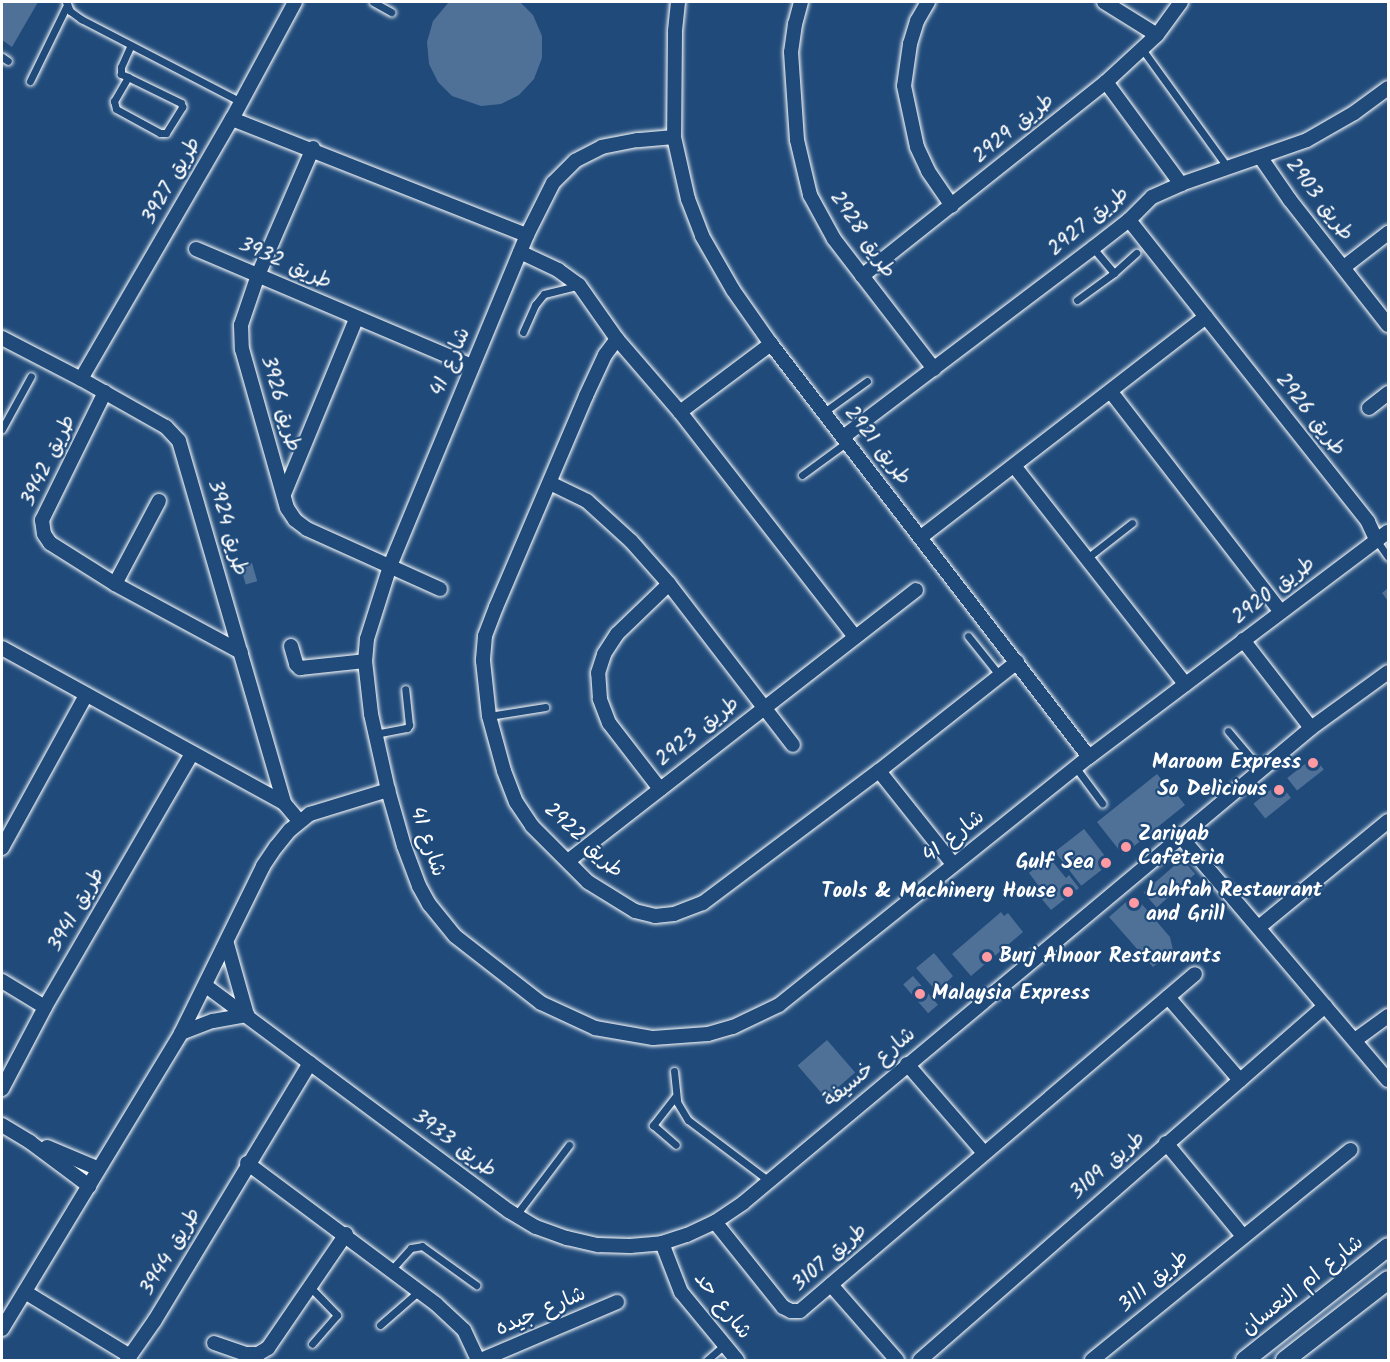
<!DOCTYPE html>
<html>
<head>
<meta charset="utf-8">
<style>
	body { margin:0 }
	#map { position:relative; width:1390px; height:1362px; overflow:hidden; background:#1f4a7a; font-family:Kalam,"Playpen Sans Arabic",sans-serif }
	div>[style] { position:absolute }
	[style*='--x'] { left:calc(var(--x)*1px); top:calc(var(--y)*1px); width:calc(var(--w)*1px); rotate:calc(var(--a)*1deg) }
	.building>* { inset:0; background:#507197; transform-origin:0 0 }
	.roads { filter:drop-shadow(0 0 2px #fff) drop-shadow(0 0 2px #fff) }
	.service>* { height:7px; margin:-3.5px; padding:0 3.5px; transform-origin:3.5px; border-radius:3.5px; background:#1f4a7a }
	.minor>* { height:14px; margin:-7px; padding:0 7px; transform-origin:7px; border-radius:7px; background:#1f4a7a }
	.secondary>* { height:18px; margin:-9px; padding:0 9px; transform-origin:9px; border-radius:9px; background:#1f4a7a }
	.dots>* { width:16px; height:16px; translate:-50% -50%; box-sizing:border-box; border:3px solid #1f4a7a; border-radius:50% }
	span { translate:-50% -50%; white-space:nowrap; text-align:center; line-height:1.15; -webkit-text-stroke:4.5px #1f4a7a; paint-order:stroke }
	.street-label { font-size:21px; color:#fff }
	.poi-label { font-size:21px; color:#fff; font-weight:700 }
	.right { translate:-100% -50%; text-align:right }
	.left { translate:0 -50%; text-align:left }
	.frame { position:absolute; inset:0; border:3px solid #fff; pointer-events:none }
</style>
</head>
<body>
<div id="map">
	<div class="building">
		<div style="clip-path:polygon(2px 2px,38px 2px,12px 47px,2px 40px)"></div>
		<div style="clip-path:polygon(449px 2px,520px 2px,533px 15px,542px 36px,542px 58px,534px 79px,519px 95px,501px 104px,481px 106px,452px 96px,438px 82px,429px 64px,427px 42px,433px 21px)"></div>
		<div style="left:252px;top:563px;width:19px;height:12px;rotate:74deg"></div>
		<div style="clip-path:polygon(1388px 588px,1388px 601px,1382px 593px)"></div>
		<div style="left:1314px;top:757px;width:16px;height:34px;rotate:52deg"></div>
		<div style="clip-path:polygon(1157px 774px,1175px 797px,1178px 796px,1185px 805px,1123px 855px,1097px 822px)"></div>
		<div style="left:1279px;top:783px;width:19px;height:33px;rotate:51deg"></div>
		<div style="left:1084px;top:829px;width:43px;height:37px;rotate:52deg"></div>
		<div style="clip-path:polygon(1049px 857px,1066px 878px,1069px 875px,1079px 888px,1051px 910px,1040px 897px,1044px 893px,1029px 873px)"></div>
		<div style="left:1182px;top:859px;width:20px;height:51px;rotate:49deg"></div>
		<div style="clip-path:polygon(1134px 895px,1170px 937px,1173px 950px,1153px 967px,1109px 917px)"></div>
		<div style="clip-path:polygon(1001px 912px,1004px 916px,1008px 913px,1023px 932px,971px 976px,952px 954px)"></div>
		<div style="clip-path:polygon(934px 953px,953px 976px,947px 982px,955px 991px,944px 1000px,916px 968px)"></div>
		<div style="left:913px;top:976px;width:38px;height:13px;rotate:49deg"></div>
		<div style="left:827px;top:1040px;width:43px;height:39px;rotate:49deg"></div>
	</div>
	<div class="roads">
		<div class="service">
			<div style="--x:66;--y:2;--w:10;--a:66"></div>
			<div style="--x:70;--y:11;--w:14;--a:36"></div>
			<div style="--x:81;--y:19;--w:180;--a:27.4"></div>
			<div style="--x:373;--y:2;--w:21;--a:29"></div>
			<div style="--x:1142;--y:49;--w:147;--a:54.1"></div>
			<div style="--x:2;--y:57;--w:7;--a:34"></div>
			<div style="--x:128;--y:77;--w:28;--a:120"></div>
			<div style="--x:114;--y:101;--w:8;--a:76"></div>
			<div style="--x:116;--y:109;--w:50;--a:28.6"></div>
			<div style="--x:160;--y:133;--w:6;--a:0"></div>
			<div style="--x:166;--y:133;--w:31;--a:-58"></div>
			<div style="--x:182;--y:107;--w:4;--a:-104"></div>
			<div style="--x:181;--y:103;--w:59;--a:-153.9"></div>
			<div style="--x:128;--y:77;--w:8;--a:-157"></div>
			<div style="--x:121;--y:74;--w:7;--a:-90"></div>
			<div style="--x:121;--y:67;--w:24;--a:-66"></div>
			<div style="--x:30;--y:81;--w:85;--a:-64"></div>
			<div style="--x:1114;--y:273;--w:30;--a:-42"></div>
			<div style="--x:1077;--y:300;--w:46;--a:-36.1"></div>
			<div style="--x:1114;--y:273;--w:33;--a:-130"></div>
			<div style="--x:523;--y:332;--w:30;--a:-66"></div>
			<div style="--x:535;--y:305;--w:14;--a:-51"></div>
			<div style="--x:544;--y:294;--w:36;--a:-14"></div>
			<div style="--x:824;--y:412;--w:53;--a:-35.8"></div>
			<div style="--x:2;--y:429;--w:60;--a:-61.3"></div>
			<div style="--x:802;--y:475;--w:56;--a:-36.3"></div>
			<div style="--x:1377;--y:541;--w:19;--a:55"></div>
			<div style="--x:1087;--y:558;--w:57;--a:-37.9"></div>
			<div style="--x:968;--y:636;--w:51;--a:51.3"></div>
			<div style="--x:489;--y:716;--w:57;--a:-9.1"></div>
			<div style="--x:1228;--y:731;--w:51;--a:49.8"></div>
			<div style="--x:375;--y:734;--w:33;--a:-11"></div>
			<div style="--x:407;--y:728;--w:4;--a:-56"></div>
			<div style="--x:409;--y:725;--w:36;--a:-96"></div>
			<div style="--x:1076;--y:768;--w:44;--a:53.4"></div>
			<div style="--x:674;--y:1071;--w:31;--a:84"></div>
			<div style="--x:677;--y:1102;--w:21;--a:59"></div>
			<div style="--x:688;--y:1120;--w:101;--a:37"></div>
			<div style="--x:675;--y:1097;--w:36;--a:128"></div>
			<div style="--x:653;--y:1125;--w:30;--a:41"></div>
			<div style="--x:516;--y:1215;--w:88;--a:-52.9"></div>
			<div style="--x:392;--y:1269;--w:28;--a:-48"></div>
			<div style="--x:411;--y:1248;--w:11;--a:-10"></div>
			<div style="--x:422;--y:1246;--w:67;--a:35.8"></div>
			<div style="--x:310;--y:1287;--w:39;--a:46"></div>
			<div style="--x:337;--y:1315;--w:38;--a:131"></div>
			<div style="--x:380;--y:1325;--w:52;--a:-41.1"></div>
			<div style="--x:707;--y:1360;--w:23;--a:-41"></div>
		</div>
		<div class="minor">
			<div style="--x:678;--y:2;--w:30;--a:96"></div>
			<div style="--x:675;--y:32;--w:105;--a:90.5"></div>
			<div style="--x:674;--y:137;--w:37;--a:175"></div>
			<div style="--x:637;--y:140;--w:36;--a:169"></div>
			<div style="--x:602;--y:147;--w:30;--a:153"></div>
			<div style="--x:575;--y:161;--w:31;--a:135"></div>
			<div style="--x:553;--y:183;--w:58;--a:116.6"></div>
			<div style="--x:527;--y:235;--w:358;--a:112.5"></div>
			<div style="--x:390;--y:566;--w:77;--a:107.5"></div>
			<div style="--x:367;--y:639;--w:22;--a:95"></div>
			<div style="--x:365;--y:661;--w:53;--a:83.5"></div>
			<div style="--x:371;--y:714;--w:78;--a:77.4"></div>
			<div style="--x:388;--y:790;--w:58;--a:74.1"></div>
			<div style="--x:404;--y:846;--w:43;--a:69.4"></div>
			<div style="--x:419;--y:886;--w:21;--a:61"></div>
			<div style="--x:429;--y:904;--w:41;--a:50.9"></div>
			<div style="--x:455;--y:936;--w:109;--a:37.9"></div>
			<div style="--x:541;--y:1003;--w:60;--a:24.8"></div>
			<div style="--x:595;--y:1028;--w:59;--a:9.8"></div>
			<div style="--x:653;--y:1038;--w:55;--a:-4.2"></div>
			<div style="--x:708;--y:1034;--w:26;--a:-16"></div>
			<div style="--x:733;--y:1027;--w:51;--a:-25.6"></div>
			<div style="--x:779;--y:1005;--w:397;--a:-38.7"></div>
			<div style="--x:1089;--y:757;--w:374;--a:-37"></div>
			<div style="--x:801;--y:2;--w:23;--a:105"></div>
			<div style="--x:795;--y:24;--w:28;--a:98"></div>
			<div style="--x:791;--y:52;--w:88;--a:86.1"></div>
			<div style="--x:797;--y:140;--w:57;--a:76.7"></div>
			<div style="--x:810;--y:195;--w:50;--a:61.4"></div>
			<div style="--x:834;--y:239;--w:164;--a:52.4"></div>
			<div style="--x:928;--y:2;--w:22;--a:120"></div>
			<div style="--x:917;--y:21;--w:24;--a:107"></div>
			<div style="--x:910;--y:44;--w:42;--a:98.1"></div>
			<div style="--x:904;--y:86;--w:62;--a:78"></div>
			<div style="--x:917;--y:147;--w:26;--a:65"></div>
			<div style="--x:928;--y:171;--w:42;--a:55.6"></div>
			<div style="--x:1104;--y:2;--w:62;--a:31.9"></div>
			<div style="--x:1106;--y:82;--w:127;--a:53.7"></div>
			<div style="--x:232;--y:119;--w:317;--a:21.5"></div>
			<div style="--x:674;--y:137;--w:64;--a:77.3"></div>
			<div style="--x:688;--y:199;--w:40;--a:69"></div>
			<div style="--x:702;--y:236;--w:62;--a:60.1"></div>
			<div style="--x:733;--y:290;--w:66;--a:54.9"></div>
			<div style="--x:771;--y:344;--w:521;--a:52.4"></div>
			<div style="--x:313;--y:148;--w:138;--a:113.4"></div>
			<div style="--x:258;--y:275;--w:53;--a:108.8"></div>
			<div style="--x:241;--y:325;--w:24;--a:88"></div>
			<div style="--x:242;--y:349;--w:165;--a:74.2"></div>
			<div style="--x:287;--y:508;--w:14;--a:56"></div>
			<div style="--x:295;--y:520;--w:15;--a:37"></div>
			<div style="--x:307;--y:529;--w:146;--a:24.3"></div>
			<div style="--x:1261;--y:158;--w:51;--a:55.4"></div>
			<div style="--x:1290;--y:200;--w:159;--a:51.9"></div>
			<div style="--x:1129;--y:220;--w:385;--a:51.6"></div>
			<div style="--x:1368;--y:522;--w:21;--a:65"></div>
			<div style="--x:196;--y:249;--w:300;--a:23"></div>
			<div style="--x:520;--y:252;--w:42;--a:25.3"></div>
			<div style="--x:558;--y:270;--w:26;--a:36"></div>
			<div style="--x:579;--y:285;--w:66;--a:54.9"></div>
			<div style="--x:617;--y:339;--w:96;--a:49.2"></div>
			<div style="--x:680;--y:412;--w:285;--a:52.1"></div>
			<div style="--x:1344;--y:267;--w:56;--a:-37.7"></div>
			<div style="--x:862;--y:276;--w:312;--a:-38.5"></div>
			<div style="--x:1106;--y:82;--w:69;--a:-42.7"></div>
			<div style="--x:1157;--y:35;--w:41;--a:-54"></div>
			<div style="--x:2;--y:338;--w:89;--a:27.4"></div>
			<div style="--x:81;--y:379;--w:98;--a:29.5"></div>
			<div style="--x:166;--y:427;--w:19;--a:47"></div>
			<div style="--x:179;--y:441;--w:377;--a:73.8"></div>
			<div style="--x:284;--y:803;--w:23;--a:50"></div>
			<div style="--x:617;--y:339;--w:20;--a:127"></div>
			<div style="--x:605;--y:355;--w:45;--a:114.9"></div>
			<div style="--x:586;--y:396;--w:229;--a:113.1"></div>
			<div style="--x:496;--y:607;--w:31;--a:111"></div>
			<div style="--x:485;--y:636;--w:25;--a:95"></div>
			<div style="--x:483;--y:661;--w:55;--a:83.8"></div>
			<div style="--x:489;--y:716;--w:57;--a:74.7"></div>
			<div style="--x:504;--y:771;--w:33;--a:69"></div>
			<div style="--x:516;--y:802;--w:29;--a:56"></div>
			<div style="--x:532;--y:826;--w:79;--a:45"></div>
			<div style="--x:588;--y:882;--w:55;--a:31.7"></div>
			<div style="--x:635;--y:911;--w:21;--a:14"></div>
			<div style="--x:655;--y:916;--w:19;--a:-6"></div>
			<div style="--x:674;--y:914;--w:31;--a:-21"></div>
			<div style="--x:703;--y:903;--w:220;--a:-36.9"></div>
			<div style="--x:879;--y:771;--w:176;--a:-38.3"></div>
			<div style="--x:81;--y:379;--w:301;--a:-59.9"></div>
			<div style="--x:232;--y:119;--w:133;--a:-61.7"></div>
			<div style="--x:105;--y:392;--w:143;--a:116.2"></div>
			<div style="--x:42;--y:520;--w:14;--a:82"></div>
			<div style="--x:44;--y:534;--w:11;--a:56"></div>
			<div style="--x:50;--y:543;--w:77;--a:32.2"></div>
			<div style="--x:115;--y:584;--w:143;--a:28.4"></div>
			<div style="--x:1111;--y:392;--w:277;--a:52.3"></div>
			<div style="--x:1369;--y:408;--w:24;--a:-38"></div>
			<div style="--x:680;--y:412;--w:114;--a:-36.8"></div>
			<div style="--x:843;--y:437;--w:313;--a:-37.1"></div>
			<div style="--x:1093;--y:248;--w:46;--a:-37.9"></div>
			<div style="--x:1129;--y:220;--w:33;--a:-45"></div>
			<div style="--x:1152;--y:197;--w:32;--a:-24"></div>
			<div style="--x:1181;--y:184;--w:133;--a:-19.2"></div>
			<div style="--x:1307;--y:140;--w:54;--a:-29.9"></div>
			<div style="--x:1354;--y:113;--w:42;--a:-36.3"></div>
			<div style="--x:1015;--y:467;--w:276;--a:51.9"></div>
			<div style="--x:550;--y:483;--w:41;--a:25.9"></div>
			<div style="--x:587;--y:501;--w:59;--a:42.3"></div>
			<div style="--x:631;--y:541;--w:57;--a:48.5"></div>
			<div style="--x:669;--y:584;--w:203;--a:52.4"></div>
			<div style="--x:284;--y:494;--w:189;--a:-67.6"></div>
			<div style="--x:921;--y:537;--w:360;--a:-37.7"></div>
			<div style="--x:115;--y:584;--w:94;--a:-62.1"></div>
			<div style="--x:1243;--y:640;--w:111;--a:52.3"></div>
			<div style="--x:291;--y:646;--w:19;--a:74"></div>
			<div style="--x:296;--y:664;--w:6;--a:45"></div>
			<div style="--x:300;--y:668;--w:65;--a:-6.1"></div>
			<div style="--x:2;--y:648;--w:322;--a:28.8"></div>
			<div style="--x:879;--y:771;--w:119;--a:51.5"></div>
			<div style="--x:660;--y:789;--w:83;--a:-127.7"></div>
			<div style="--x:609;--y:723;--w:26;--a:-111"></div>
			<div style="--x:600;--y:699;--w:26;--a:-94"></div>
			<div style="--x:598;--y:673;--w:20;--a:-72"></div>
			<div style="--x:604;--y:654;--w:24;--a:-57"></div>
			<div style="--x:617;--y:634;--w:72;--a:-43.9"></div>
			<div style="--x:1181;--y:837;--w:319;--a:49.6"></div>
			<div style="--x:2;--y:848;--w:175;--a:-61.2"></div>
			<div style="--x:568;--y:861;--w:441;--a:-37.9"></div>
			<div style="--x:1259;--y:927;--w:167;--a:-39.4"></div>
			<div style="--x:2;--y:981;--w:50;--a:31.2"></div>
			<div style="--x:206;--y:986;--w:377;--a:36.6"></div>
			<div style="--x:509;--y:1211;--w:31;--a:31"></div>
			<div style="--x:536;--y:1227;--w:33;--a:20"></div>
			<div style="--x:567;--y:1238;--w:32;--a:13"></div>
			<div style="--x:598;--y:1245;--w:32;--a:2"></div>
			<div style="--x:630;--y:1246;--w:32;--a:-5"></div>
			<div style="--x:662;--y:1243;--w:26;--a:-18"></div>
			<div style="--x:687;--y:1235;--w:31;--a:-25"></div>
			<div style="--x:715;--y:1222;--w:34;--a:-34"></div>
			<div style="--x:743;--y:1203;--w:740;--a:-39.9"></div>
			<div style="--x:1311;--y:728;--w:95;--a:-36"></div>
			<div style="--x:1168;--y:997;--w:110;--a:49.1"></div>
			<div style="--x:181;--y:1033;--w:34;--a:-21"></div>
			<div style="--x:213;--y:1021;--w:35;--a:-10"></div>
			<div style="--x:247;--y:1015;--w:74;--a:-105.7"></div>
			<div style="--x:1355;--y:1040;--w:41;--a:-36"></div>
			<div style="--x:907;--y:1064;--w:118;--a:49.1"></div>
			<div style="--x:2;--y:1089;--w:93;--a:-62.3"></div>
			<div style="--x:45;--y:1007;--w:293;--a:-59.9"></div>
			<div style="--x:2;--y:1125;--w:33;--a:31"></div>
			<div style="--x:30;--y:1142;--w:74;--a:36.7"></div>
			<div style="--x:1166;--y:1143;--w:121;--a:50.4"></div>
			<div style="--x:47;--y:1147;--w:56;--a:22.9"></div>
			<div style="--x:247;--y:1163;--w:236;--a:36.7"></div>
			<div style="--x:436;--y:1304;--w:38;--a:43"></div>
			<div style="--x:464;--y:1330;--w:33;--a:65"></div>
			<div style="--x:715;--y:1222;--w:109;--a:51.3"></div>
			<div style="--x:783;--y:1307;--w:9;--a:27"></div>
			<div style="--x:791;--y:1311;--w:9;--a:0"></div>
			<div style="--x:800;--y:1311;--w:519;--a:-40.47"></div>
			<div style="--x:662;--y:1243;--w:53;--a:68.8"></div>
			<div style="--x:681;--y:1292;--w:88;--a:50.5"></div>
			<div style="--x:831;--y:1285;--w:100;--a:48.7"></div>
			<div style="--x:25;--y:1292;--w:123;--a:31.4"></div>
			<div style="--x:2;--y:1329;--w:346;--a:-58.8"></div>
			<div style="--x:181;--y:1033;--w:186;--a:-63.8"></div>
			<div style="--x:263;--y:866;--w:23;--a:-56"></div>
			<div style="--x:276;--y:847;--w:22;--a:-51"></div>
			<div style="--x:290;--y:830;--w:26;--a:-39"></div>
			<div style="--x:310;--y:814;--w:82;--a:-17.1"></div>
			<div style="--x:214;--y:1343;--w:34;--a:19"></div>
			<div style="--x:246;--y:1354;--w:12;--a:0"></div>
			<div style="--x:258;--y:1354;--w:12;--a:-31"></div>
			<div style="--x:268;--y:1348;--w:138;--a:-55.6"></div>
			<div style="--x:127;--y:1360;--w:49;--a:-55"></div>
			<div style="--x:155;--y:1320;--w:300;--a:-58.9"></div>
			<div style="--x:481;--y:1360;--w:148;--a:-23.1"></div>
			<div style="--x:920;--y:1360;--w:538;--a:-41.16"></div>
			<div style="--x:1092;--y:1360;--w:333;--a:-39.1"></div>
		</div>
		<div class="secondary">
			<div style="--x:1245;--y:1360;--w:182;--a:-38.3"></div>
			<div style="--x:1285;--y:1360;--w:130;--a:-37.8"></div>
		</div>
	</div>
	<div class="dots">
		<div style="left:1313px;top:763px;background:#ff9aa2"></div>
		<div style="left:1279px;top:790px;background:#ff9aa2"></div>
		<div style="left:1126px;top:847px;background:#ff9aa2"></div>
		<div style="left:1106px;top:863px;background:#ff9aa2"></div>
		<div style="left:1068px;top:892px;background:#ff9aa2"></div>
		<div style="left:1134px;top:903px;background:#ff9aa2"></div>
		<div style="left:987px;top:957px;background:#ff9aa2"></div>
		<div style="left:920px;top:994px;background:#ff9aa2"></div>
	</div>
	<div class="street-label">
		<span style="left:1014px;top:129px;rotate:-39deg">طريق 2929</span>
		<span style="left:172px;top:181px;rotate:-60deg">طريق 3927</span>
		<span style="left:1319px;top:200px;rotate:53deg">طريق 2903</span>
		<span style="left:1089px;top:222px;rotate:-39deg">طريق 2927</span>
		<span style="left:862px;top:235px;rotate:56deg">طريق 2928</span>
		<span style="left:285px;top:264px;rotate:24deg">طريق 3932</span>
		<span style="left:451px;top:362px;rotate:-67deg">شارع 41</span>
		<span style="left:280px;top:404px;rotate:74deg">طريق 3926</span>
		<span style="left:1310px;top:415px;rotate:52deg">طريق 2926</span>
		<span style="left:877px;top:446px;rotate:52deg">طريق 2921</span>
		<span style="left:49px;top:461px;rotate:-64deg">طريق 3942</span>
		<span style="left:227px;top:528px;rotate:74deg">طريق 3924</span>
		<span style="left:1274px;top:591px;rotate:-37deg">طريق 2920</span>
		<span style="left:698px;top:732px;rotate:-38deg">طريق 2923</span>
		<span style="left:954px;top:837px;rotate:-38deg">شارع 41</span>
		<span style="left:583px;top:841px;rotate:43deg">طريق 2922</span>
		<span style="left:427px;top:842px;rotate:71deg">شارع 41</span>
		<span style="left:77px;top:910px;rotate:-60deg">طريق 3941</span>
		<span style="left:870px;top:1068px;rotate:-40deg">شارع خسيفة</span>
		<span style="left:454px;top:1144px;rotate:37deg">طريق 3933</span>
		<span style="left:1108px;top:1166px;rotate:-41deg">طريق 3109</span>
		<span style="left:171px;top:1252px;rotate:-59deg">طريق 3944</span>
		<span style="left:830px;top:1258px;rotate:-41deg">طريق 3107</span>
		<span style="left:1154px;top:1282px;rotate:-40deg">طريق 3111</span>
		<span style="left:1303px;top:1286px;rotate:-38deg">شارع ام النعسان</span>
		<span style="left:722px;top:1306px;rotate:52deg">شارع حد</span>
		<span style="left:541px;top:1312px;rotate:-23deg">شارع جيده</span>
	</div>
	<div class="poi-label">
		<span class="right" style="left:1301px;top:763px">Maroom Express</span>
		<span class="right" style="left:1267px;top:790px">So Delicious</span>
		<span class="left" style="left:1138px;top:847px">Zariyab<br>Cafeteria</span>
		<span class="right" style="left:1094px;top:863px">Gulf Sea</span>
		<span class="left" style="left:1146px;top:903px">Lahfah Restaurant<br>and Grill</span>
		<span class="right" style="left:1056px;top:892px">Tools &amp; Machinery House</span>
		<span class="left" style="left:999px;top:957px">Burj Alnoor Restaurants</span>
		<span class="left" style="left:932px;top:994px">Malaysia Express</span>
	</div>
	<div class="frame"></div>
</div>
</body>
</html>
